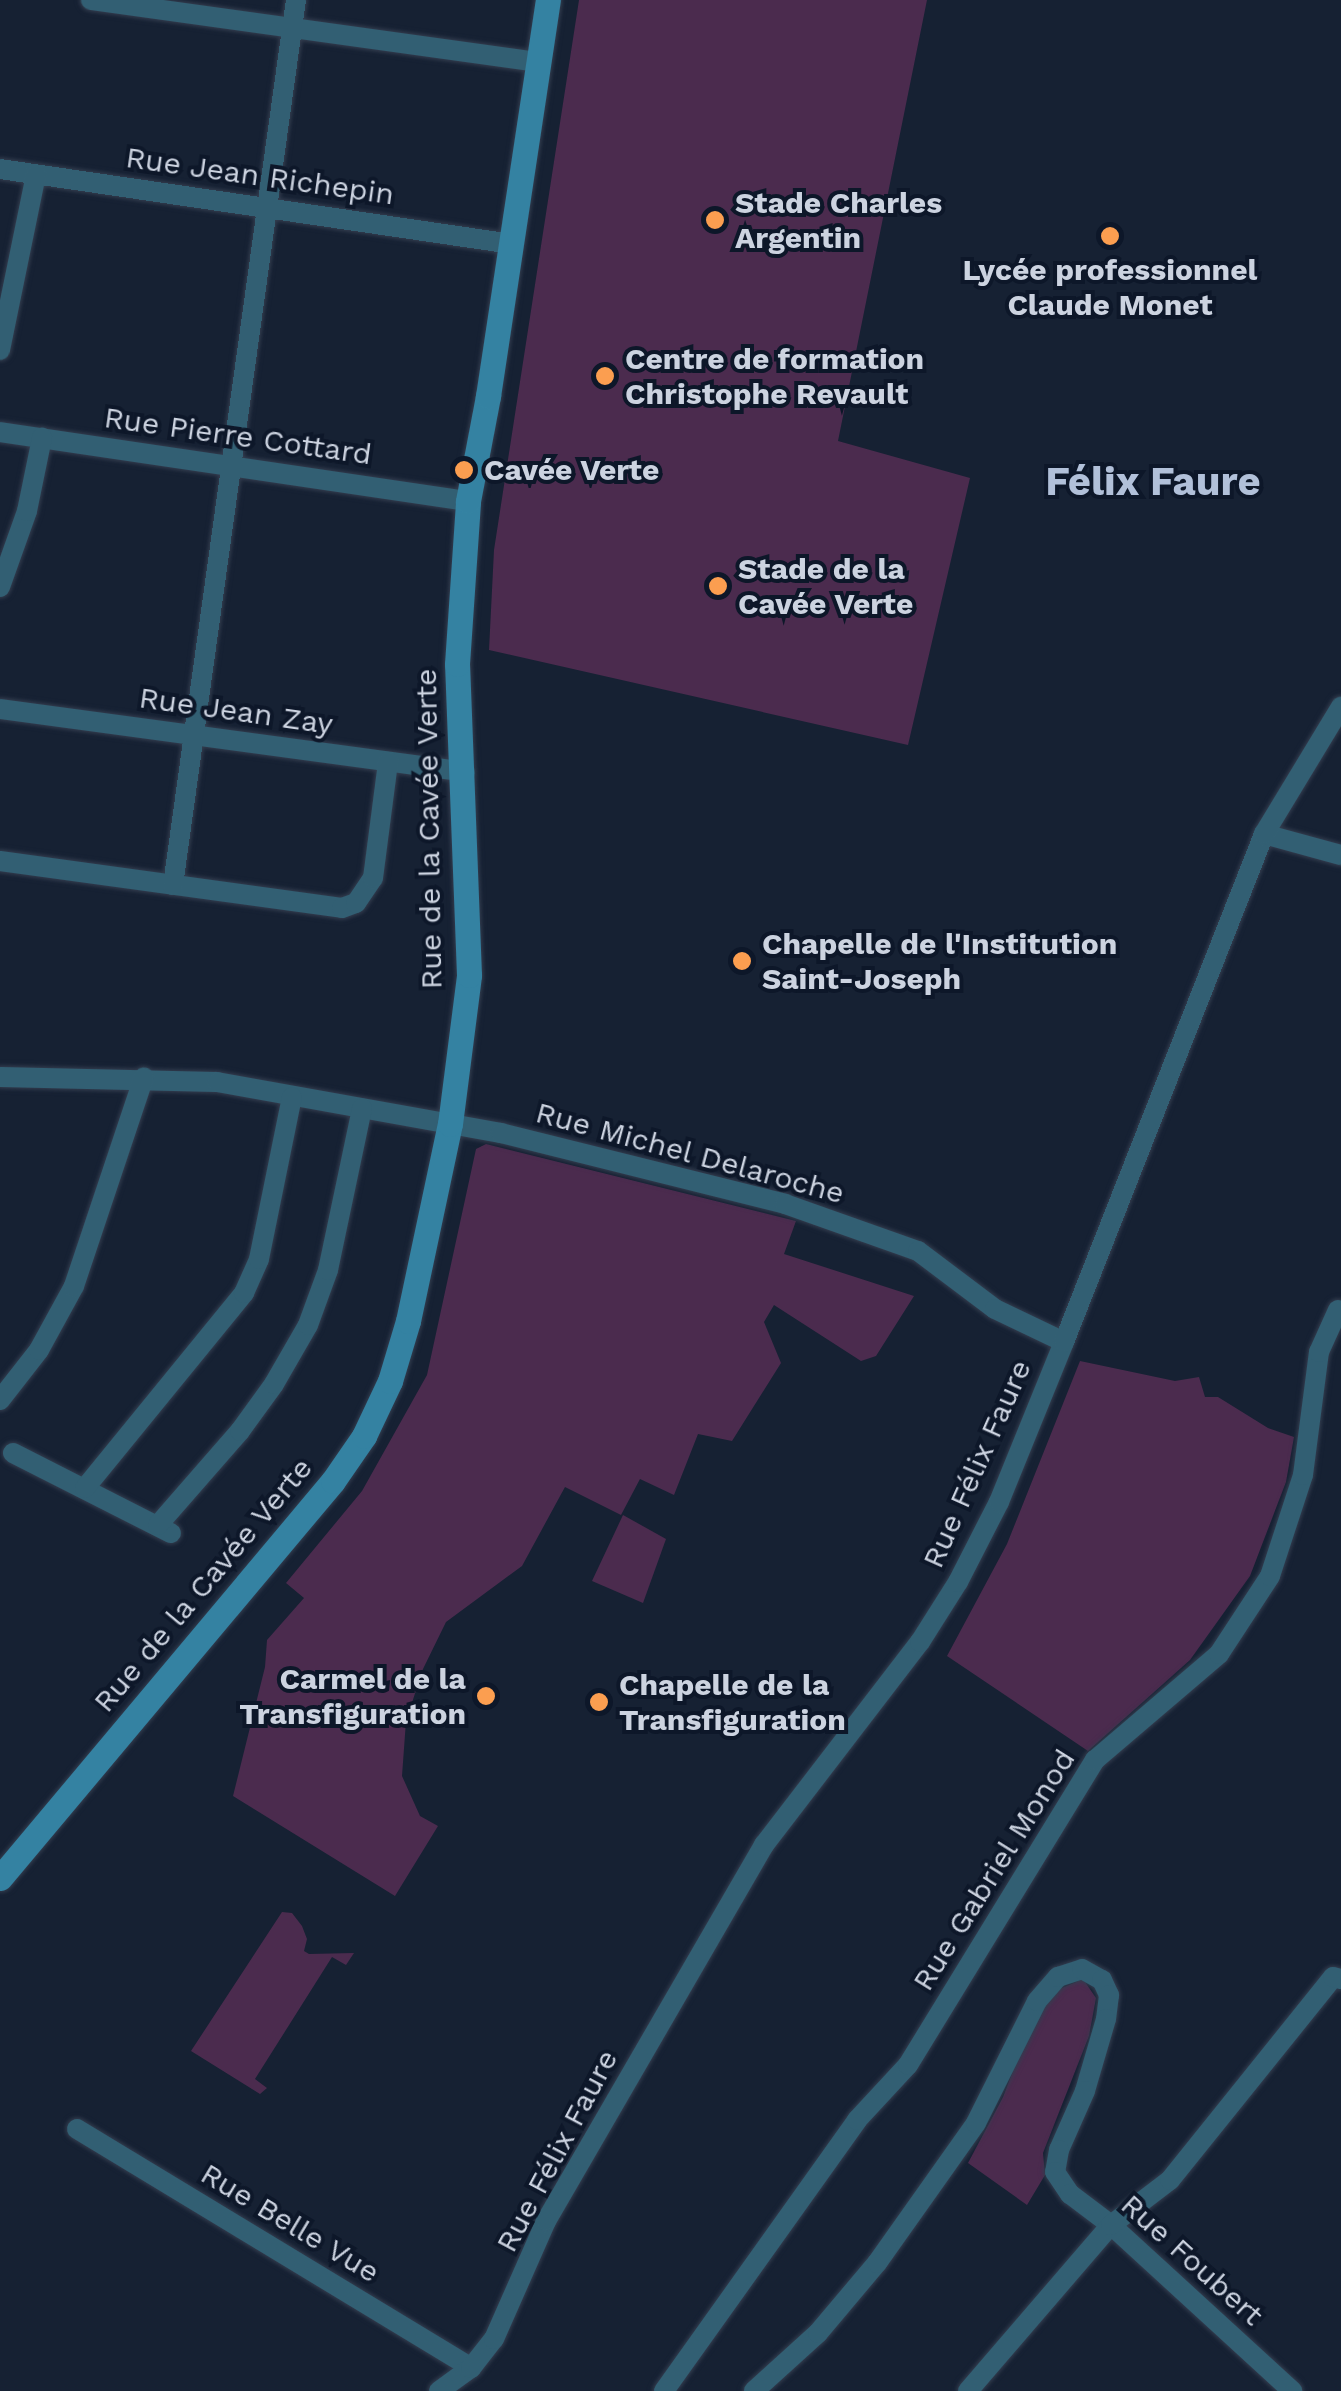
<!DOCTYPE html>
<html>
<head>
<meta charset="utf-8">
<style>
	body { margin:0 }
	#map { position:relative; width:1341px; height:2391px; overflow:hidden; background:#162133; font-family:"Work Sans",sans-serif }
	div>[style] { position:absolute }
	[style*='--x'] { left:calc(var(--x)*1px); top:calc(var(--y)*1px); width:calc(var(--w)*1px); rotate:calc(var(--a)*1deg) }
	.green>* { inset:0; background:#4b2b4e }
	.roads { filter:drop-shadow(0 0 2px #333d4f) drop-shadow(0 0 2px #333d4f) }
	.street>* { height:20px; margin:-10px; padding:0 10px; transform-origin:10px; border-radius:10px; background:#325f73 }
	.secondary>* { height:25px; margin:-12.5px; padding:0 12.5px; transform-origin:12.5px; border-radius:12.5px; background:#3482a2 }
	.dots>* { width:28px; height:28px; translate:-50% -50%; box-sizing:border-box; border:5px solid #0d1729; border-radius:50% }
	span { translate:-50% -50%; white-space:nowrap; text-align:center; line-height:1.15; -webkit-text-stroke:8px #0d1729; paint-order:stroke }
	.street-label { font-size:30px; color:#ccd3e0 }
	.poi-label { font-size:30px; color:#ccd3e0; font-weight:700 }
	.left { translate:0 -50%; text-align:left }
	.right { translate:-100% -50%; text-align:right }
	.district-label { font-size:40px; color:#b1c0d9; font-weight:700 }
</style>
</head>
<body>
<div id="map">
	<div class="green">
		<div style="clip-path:polygon(579px 0,927px 0,838px 441px,970px 478px,908px 745px,489px 650px,494px 550px)"></div>
		<div style="clip-path:polygon(486px 1144px,796px 1221px,784px 1254px,914px 1296px,876px 1356px,861px 1361px,774px 1305px,764px 1322px,781px 1363px,732px 1441px,698px 1434px,674px 1495px,640px 1479px,621px 1515px,565px 1487px,522px 1566px,446px 1622px,423px 1669px,406px 1721px,402px 1776px,420px 1816px,438px 1826px,395px 1896px,233px 1796px,265px 1667px,267px 1640px,304px 1598px,286px 1583px,362px 1491px,427px 1375px,476px 1149px)"></div>
		<div style="clip-path:polygon(1080px 1361px,1175px 1381px,1199px 1377px,1205px 1397px,1218px 1397px,1268px 1428px,1294px 1437px,1286px 1482px,1250px 1576px,1190px 1660px,1088px 1751px,947px 1656px,1007px 1544px)"></div>
		<div style="clip-path:polygon(623px 1515px,666px 1539px,643px 1603px,592px 1581px)"></div>
		<div style="clip-path:polygon(282px 1912px,292px 1913px,302px 1926px,307px 1939px,304px 1951px,309px 1954px,354px 1953px,346px 1965px,332px 1957px,255px 2079px,267px 2088px,260px 2094px,191px 2051px)"></div>
		<div style="clip-path:polygon(1083px 1979px,1096px 1998px,1089px 2036px,1043px 2153px,1045px 2175px,1027px 2205px,968px 2163px,1003px 2097px,1030px 2027px,1055px 1991px)"></div>
	</div>
	<div class="roads">
		<div class="street">
			<div style="--x:91;--y:0;--w:451;--a:7.9"></div>
			<div style="--x:0;--y:169;--w:517;--a:8.33"></div>
			<div style="--x:0;--y:350;--w:179;--a:-78.4"></div>
			<div style="--x:0;--y:432;--w:473;--a:8.4"></div>
			<div style="--x:0;--y:587;--w:81;--a:-70.4"></div>
			<div style="--x:27;--y:511;--w:75;--a:-78.4"></div>
			<div style="--x:0;--y:709;--w:469;--a:7.7"></div>
			<div style="--x:1264;--y:834;--w:80;--a:15.3"></div>
			<div style="--x:0;--y:861;--w:345;--a:7.8"></div>
			<div style="--x:342;--y:908;--w:15;--a:-20"></div>
			<div style="--x:356;--y:903;--w:30;--a:-56"></div>
			<div style="--x:373;--y:878;--w:117;--a:-82.6"></div>
			<div style="--x:173;--y:885;--w:894;--a:-82.09"></div>
			<div style="--x:0;--y:1077;--w:217;--a:1.3"></div>
			<div style="--x:217;--y:1082;--w:289;--a:10.2"></div>
			<div style="--x:501;--y:1133;--w:293;--a:14"></div>
			<div style="--x:785;--y:1204;--w:141;--a:19.5"></div>
			<div style="--x:918;--y:1251;--w:96;--a:37"></div>
			<div style="--x:995;--y:1309;--w:76;--a:25.6"></div>
			<div style="--x:0;--y:1400;--w:63;--a:-52"></div>
			<div style="--x:39;--y:1350;--w:73;--a:-61.3"></div>
			<div style="--x:74;--y:1286;--w:220;--a:-71.5"></div>
			<div style="--x:13;--y:1453;--w:177;--a:26.9"></div>
			<div style="--x:85;--y:1488;--w:252;--a:-50.8"></div>
			<div style="--x:244;--y:1293;--w:37;--a:-66"></div>
			<div style="--x:259;--y:1259;--w:165;--a:-78.5"></div>
			<div style="--x:158;--y:1525;--w:125;--a:-48.9"></div>
			<div style="--x:240;--y:1431;--w:58;--a:-54.1"></div>
			<div style="--x:274;--y:1384;--w:68;--a:-60"></div>
			<div style="--x:308;--y:1325;--w:59;--a:-70"></div>
			<div style="--x:328;--y:1270;--w:165;--a:-78.1"></div>
			<div style="--x:77;--y:2129;--w:461;--a:31.2"></div>
			<div style="--x:439;--y:2391;--w:39;--a:-36"></div>
			<div style="--x:471;--y:2368;--w:37;--a:-52"></div>
			<div style="--x:494;--y:2339;--w:129;--a:-66.2"></div>
			<div style="--x:546;--y:2221;--w:435;--a:-59.9"></div>
			<div style="--x:764;--y:1845;--w:256;--a:-52.5"></div>
			<div style="--x:920;--y:1642;--w:71;--a:-57.7"></div>
			<div style="--x:958;--y:1582;--w:90;--a:-62.9"></div>
			<div style="--x:999;--y:1502;--w:173;--a:-67.9"></div>
			<div style="--x:1064;--y:1342;--w:546;--a:-68.51"></div>
			<div style="--x:1264;--y:834;--w:149;--a:-58.8"></div>
			<div style="--x:664;--y:2391;--w:333;--a:-54.5"></div>
			<div style="--x:857;--y:2120;--w:75;--a:-47.2"></div>
			<div style="--x:908;--y:2065;--w:358;--a:-58.5"></div>
			<div style="--x:1095;--y:1760;--w:163;--a:-40.5"></div>
			<div style="--x:1219;--y:1654;--w:93;--a:-56.8"></div>
			<div style="--x:1270;--y:1576;--w:106;--a:-71.9"></div>
			<div style="--x:1303;--y:1475;--w:124;--a:-82.6"></div>
			<div style="--x:1319;--y:1352;--w:46;--a:-65.7"></div>
			<div style="--x:754;--y:2391;--w:86;--a:-42.2"></div>
			<div style="--x:818;--y:2333;--w:92;--a:-49.9"></div>
			<div style="--x:877;--y:2263;--w:171;--a:-54.7"></div>
			<div style="--x:976;--y:2123;--w:136;--a:-63.4"></div>
			<div style="--x:1037;--y:2001;--w:32;--a:-49"></div>
			<div style="--x:1058;--y:1977;--w:25;--a:-18"></div>
			<div style="--x:1082;--y:1969;--w:23;--a:29"></div>
			<div style="--x:1102;--y:1980;--w:17;--a:65"></div>
			<div style="--x:1109;--y:1995;--w:24;--a:97"></div>
			<div style="--x:1106;--y:2019;--w:75;--a:106.3"></div>
			<div style="--x:1085;--y:2091;--w:64;--a:113.8"></div>
			<div style="--x:1059;--y:2150;--w:22;--a:100"></div>
			<div style="--x:1055;--y:2172;--w:27;--a:56"></div>
			<div style="--x:1070;--y:2194;--w:51;--a:37.1"></div>
			<div style="--x:1111;--y:2225;--w:246;--a:42.5"></div>
			<div style="--x:968;--y:2391;--w:219;--a:-49.3"></div>
			<div style="--x:1111;--y:2225;--w:74;--a:-37.3"></div>
			<div style="--x:1170;--y:2180;--w:260;--a:-51.2"></div>
			<div style="--x:1333;--y:1977;--w:8;--a:14"></div>
		</div>
		<div class="secondary">
			<div style="--x:0;--y:1878;--w:518;--a:-50.01"></div>
			<div style="--x:333;--y:1481;--w:55;--a:-55.4"></div>
			<div style="--x:364;--y:1436;--w:61;--a:-64.7"></div>
			<div style="--x:390;--y:1381;--w:63;--a:-73.3"></div>
			<div style="--x:408;--y:1321;--w:201;--a:-78"></div>
			<div style="--x:450;--y:1124;--w:150;--a:-82.7"></div>
			<div style="--x:469;--y:975;--w:311;--a:-92.2"></div>
			<div style="--x:457;--y:664;--w:163;--a:-86.1"></div>
			<div style="--x:468;--y:501;--w:107;--a:-79.2"></div>
			<div style="--x:488;--y:396;--w:401;--a:-81.4"></div>
		</div>
	</div>
	<div class="dots">
		<div style="left:715px;top:220px;background:#fb9e50"></div>
		<div style="left:1110px;top:236px;background:#fb9e50"></div>
		<div style="left:605px;top:376px;background:#fb9e50"></div>
		<div style="left:464px;top:470px;background:#fb9e50"></div>
		<div style="left:718px;top:586px;background:#fb9e50"></div>
		<div style="left:742px;top:961px;background:#fb9e50"></div>
		<div style="left:486px;top:1696px;background:#fb9e50"></div>
		<div style="left:599px;top:1702px;background:#fb9e50"></div>
	</div>
	<div class="street-label">
		<span style="left:260px;top:176px;rotate:8deg">Rue Jean Richepin</span>
		<span style="left:238px;top:436px;rotate:8deg">Rue Pierre Cottard</span>
		<span style="left:236px;top:711px;rotate:8deg">Rue Jean Zay</span>
		<span style="left:429px;top:829px;rotate:-91deg">Rue de la Cavée Verte</span>
		<span style="left:690px;top:1153px;rotate:15deg">Rue Michel Delaroche</span>
		<span style="left:977px;top:1464px;rotate:-66deg">Rue Félix Faure</span>
		<span style="left:203px;top:1585px;rotate:-50deg">Rue de la Cavée Verte</span>
		<span style="left:994px;top:1870px;rotate:-58deg">Rue Gabriel Monod</span>
		<span style="left:557px;top:2151px;rotate:-62deg">Rue Félix Faure</span>
		<span style="left:290px;top:2223px;rotate:31deg">Rue Belle Vue</span>
		<span style="left:1192px;top:2260px;rotate:42deg">Rue Foubert</span>
	</div>
	<div class="poi-label">
		<span class="left" style="left:735px;top:220px">Stade Charles<br>Argentin</span>
		<span style="left:1110px;top:287px">Lycée professionnel<br>Claude Monet</span>
		<span class="left" style="left:625px;top:376px">Centre de formation<br>Christophe Revault</span>
		<span class="left" style="left:484px;top:470px">Cavée Verte</span>
		<span class="left" style="left:738px;top:586px">Stade de la<br>Cavée Verte</span>
		<span class="left" style="left:762px;top:961px">Chapelle de l'Institution<br>Saint-Joseph</span>
		<span class="right" style="left:466px;top:1696px">Carmel de la<br>Transfiguration</span>
		<span class="left" style="left:619px;top:1702px">Chapelle de la<br>Transfiguration</span>
	</div>
	<div class="district-label">
		<span style="left:1153px;top:482px">Félix Faure</span>
	</div>
</div>
</body>
</html>
